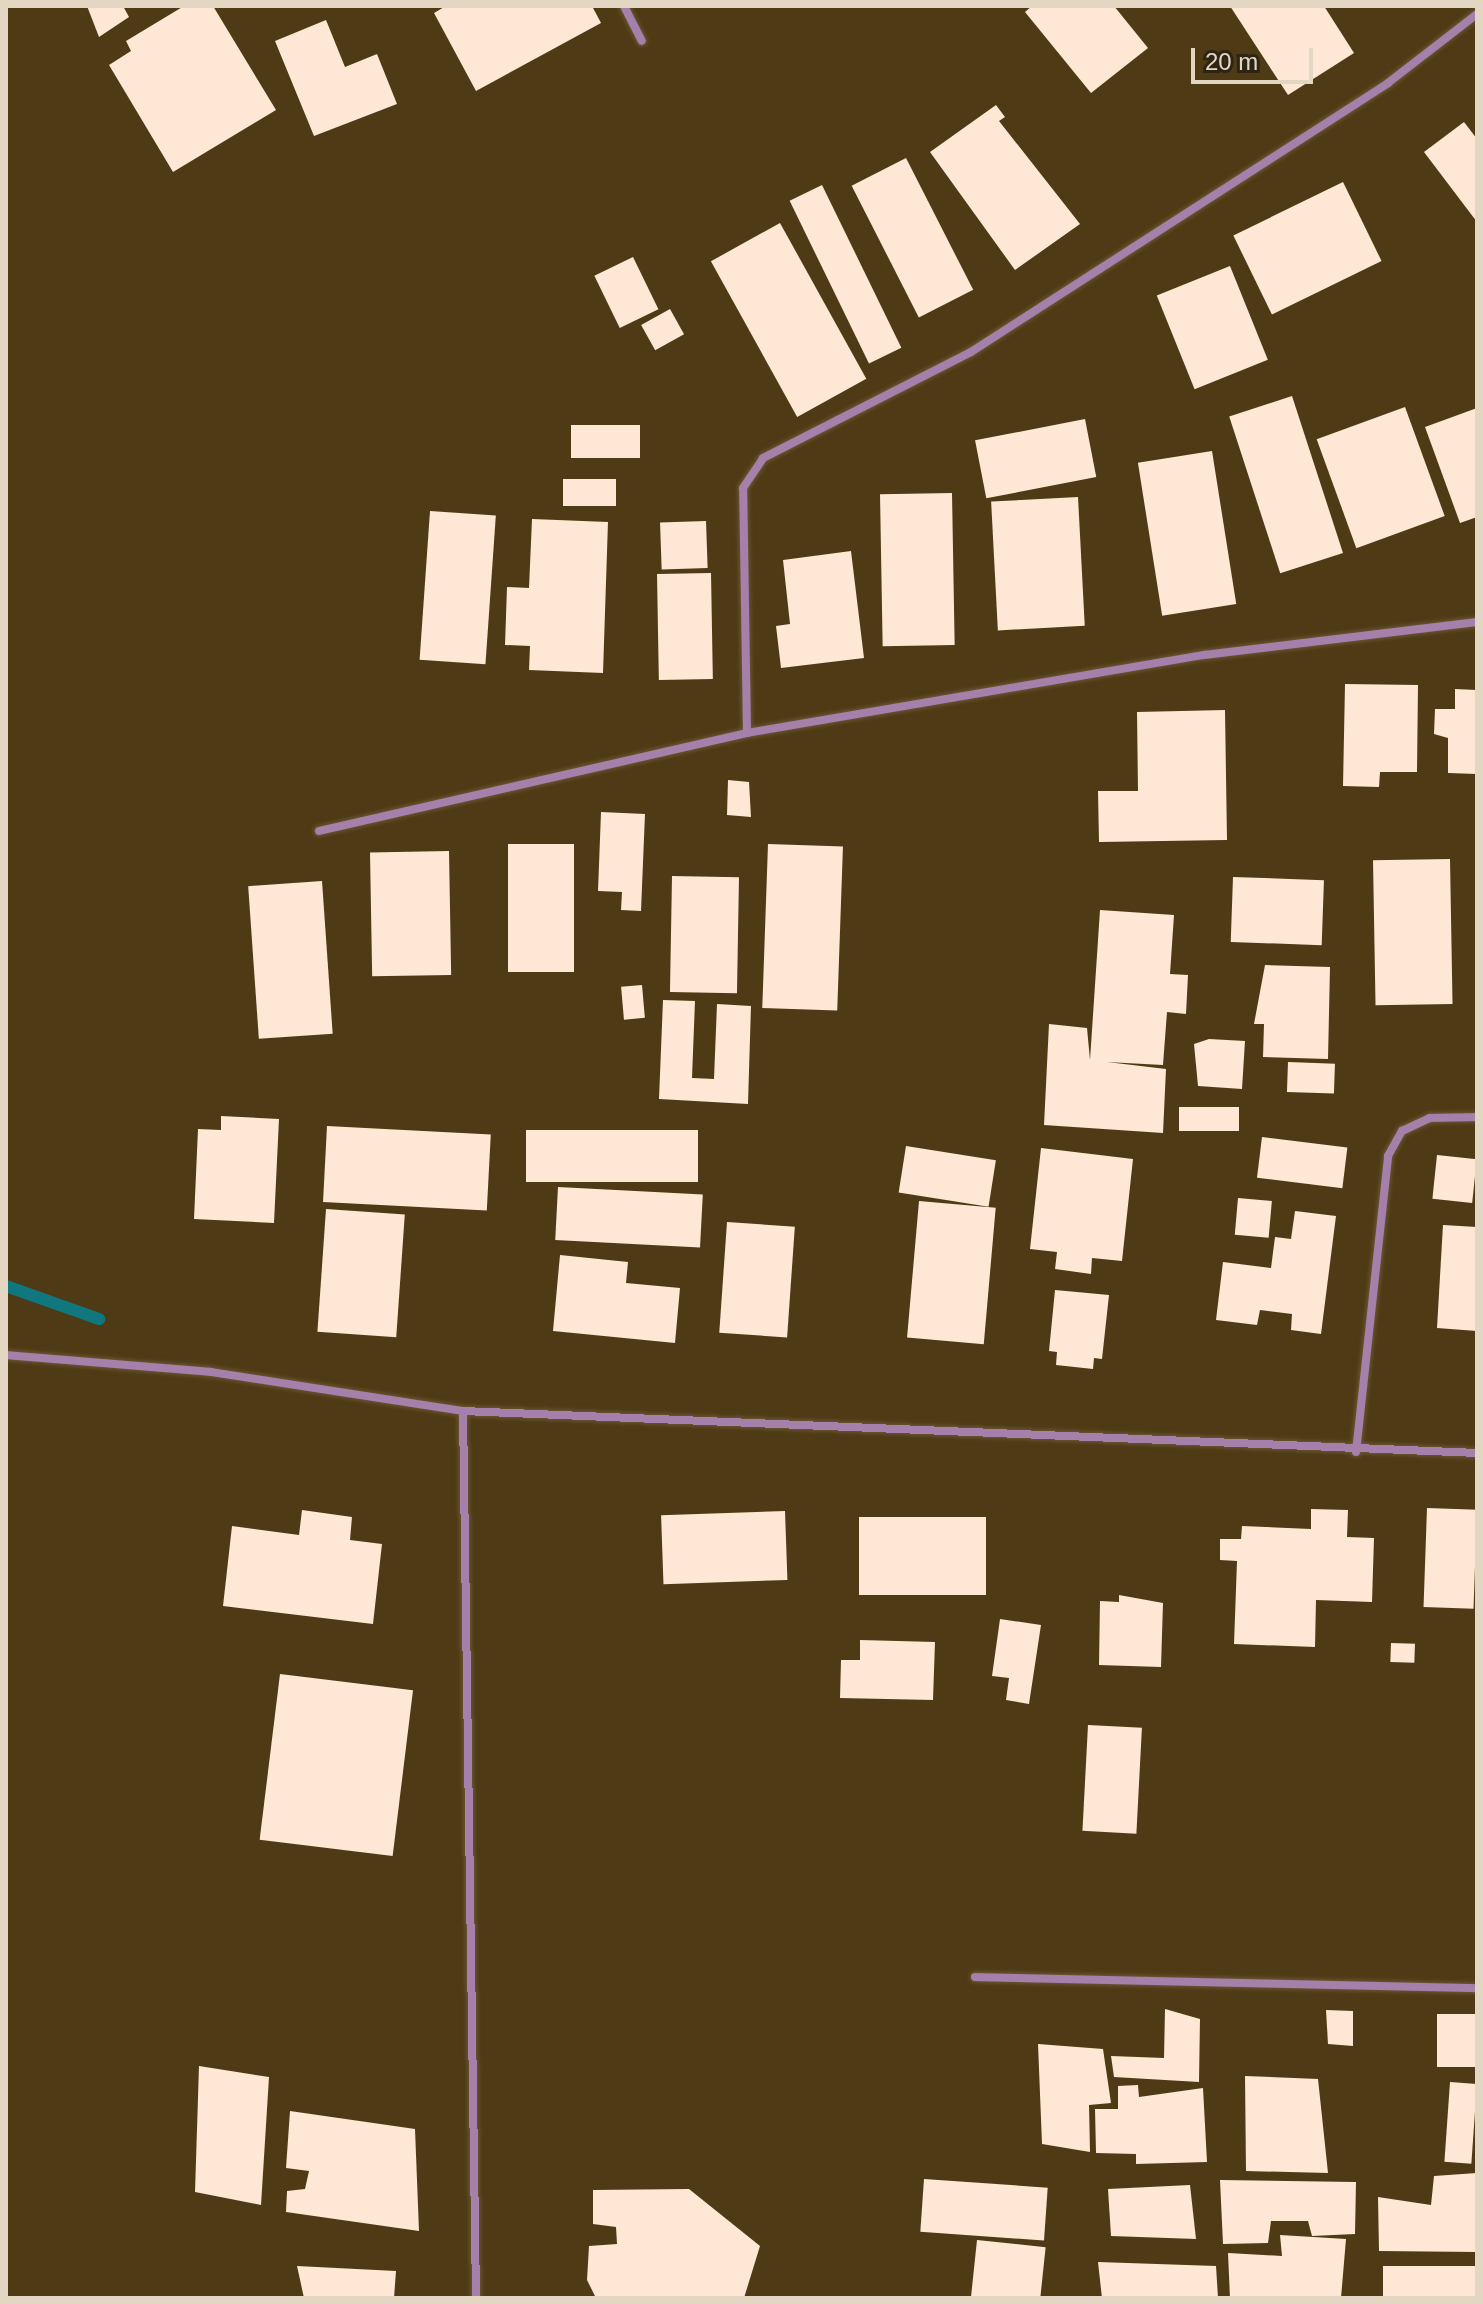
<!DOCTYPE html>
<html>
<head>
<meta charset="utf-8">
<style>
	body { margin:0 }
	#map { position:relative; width:1483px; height:2304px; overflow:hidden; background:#4e3b15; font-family:Helvetica,sans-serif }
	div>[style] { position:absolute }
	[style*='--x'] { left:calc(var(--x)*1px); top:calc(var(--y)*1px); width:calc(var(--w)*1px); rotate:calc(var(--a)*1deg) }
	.stream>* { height:12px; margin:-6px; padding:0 6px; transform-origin:6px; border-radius:6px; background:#0f777d }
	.building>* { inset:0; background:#fee7d4; transform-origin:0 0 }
	.roads { filter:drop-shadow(0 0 2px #695734) drop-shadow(0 0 2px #695734) }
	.street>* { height:8px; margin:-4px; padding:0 4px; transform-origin:4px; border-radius:4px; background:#a480ab }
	span { translate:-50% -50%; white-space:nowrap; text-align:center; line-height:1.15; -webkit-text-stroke:8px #2d2414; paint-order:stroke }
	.frame { position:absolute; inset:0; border:8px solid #e3d7c3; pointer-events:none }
	.scale { position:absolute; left:1191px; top:48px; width:122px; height:36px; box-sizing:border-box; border:4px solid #e3d7c3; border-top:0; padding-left:10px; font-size:24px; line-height:28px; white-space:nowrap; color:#e3d7c3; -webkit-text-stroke:6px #2d2414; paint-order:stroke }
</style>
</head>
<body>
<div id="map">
	<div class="stream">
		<div style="--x:6;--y:1286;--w:99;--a:19.5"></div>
	</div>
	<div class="building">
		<div style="clip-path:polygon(87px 6px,123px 6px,129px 17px,99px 37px)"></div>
		<div style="clip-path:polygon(184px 6px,213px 6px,276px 110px,173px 172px,109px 65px,131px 51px,126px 41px)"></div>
		<div style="clip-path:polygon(446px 6px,592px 6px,601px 23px,476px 91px,434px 13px)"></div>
		<div style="clip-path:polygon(1032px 6px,1114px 6px,1148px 48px,1091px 93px,1025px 12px)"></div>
		<div style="clip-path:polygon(1230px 6px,1324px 6px,1354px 53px,1288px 95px)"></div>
		<div style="clip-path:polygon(326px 20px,345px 67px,377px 54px,397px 104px,314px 136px,275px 41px)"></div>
		<div style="clip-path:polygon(996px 105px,1005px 117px,999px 121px,1080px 224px,1015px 270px,930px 152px)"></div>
		<div style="clip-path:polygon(1464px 122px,1477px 139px,1477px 222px,1424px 152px)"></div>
		<div style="left:906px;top:158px;width:148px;height:61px;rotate:63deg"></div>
		<div style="left:1343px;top:182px;width:88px;height:122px;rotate:64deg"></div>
		<div style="left:822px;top:185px;width:181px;height:36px;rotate:64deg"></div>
		<div style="left:780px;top:223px;width:178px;height:79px;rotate:61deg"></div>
		<div style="left:633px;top:257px;width:58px;height:43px;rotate:64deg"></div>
		<div style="left:1230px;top:266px;width:101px;height:79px;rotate:68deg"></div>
		<div style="left:670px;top:309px;width:29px;height:33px;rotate:61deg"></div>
		<div style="left:1292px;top:396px;width:165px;height:66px;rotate:72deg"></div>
		<div style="left:1405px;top:407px;width:116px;height:94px;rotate:70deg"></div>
		<div style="clip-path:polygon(1477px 408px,1477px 517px,1460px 523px,1425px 427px)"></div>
		<div style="left:1085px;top:419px;width:59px;height:112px;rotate:79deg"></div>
		<div style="left:571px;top:425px;width:69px;height:33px"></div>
		<div style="left:1212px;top:451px;width:155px;height:75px;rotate:81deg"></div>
		<div style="left:563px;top:479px;width:53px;height:27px"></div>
		<div style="left:952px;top:493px;width:152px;height:72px;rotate:89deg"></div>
		<div style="left:1078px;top:497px;width:129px;height:87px;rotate:87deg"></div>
		<div style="left:430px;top:511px;width:66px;height:149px;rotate:4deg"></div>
		<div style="clip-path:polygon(532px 519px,608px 522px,603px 673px,529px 670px,530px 646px,505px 645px,507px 587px,529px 588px)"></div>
		<div style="left:706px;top:521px;width:47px;height:46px;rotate:88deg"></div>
		<div style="clip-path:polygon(851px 551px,864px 658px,781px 668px,776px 626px,790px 624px,783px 560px)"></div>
		<div style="left:711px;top:573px;width:106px;height:54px;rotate:89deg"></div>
		<div style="clip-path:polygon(1345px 684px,1418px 685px,1417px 772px,1380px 772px,1379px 787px,1343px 786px)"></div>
		<div style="clip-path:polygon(1455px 689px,1477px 690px,1477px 774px,1448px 773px,1448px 738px,1434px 734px,1435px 709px,1455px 709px)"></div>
		<div style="clip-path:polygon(1225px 710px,1227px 840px,1099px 842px,1098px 791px,1138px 791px,1137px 712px)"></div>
		<div style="clip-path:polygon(728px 780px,749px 782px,751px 817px,727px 815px)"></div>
		<div style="clip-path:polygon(601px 812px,645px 814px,641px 911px,621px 910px,622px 892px,598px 891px)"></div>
		<div style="left:508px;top:844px;width:66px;height:128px"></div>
		<div style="left:768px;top:844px;width:75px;height:164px;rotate:2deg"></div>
		<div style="left:449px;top:851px;width:124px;height:79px;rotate:89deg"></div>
		<div style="left:1450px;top:859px;width:145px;height:77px;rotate:89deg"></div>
		<div style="left:672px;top:876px;width:67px;height:116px;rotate:1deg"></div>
		<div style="left:1233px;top:877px;width:91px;height:65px;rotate:2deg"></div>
		<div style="left:322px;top:881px;width:153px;height:74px;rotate:86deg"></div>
		<div style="clip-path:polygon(1100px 910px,1174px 915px,1170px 974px,1188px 975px,1186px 1014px,1167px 1012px,1163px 1065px,1107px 1062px,1166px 1069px,1163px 1133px,1044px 1125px,1049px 1024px,1087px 1028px,1090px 1060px)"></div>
		<div style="clip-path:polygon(1265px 965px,1330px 967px,1328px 1059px,1263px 1057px,1264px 1024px,1254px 1024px)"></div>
		<div style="left:642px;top:985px;width:33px;height:21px;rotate:85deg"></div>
		<div style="clip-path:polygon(663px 1000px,695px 1001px,692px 1078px,714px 1079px,717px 1004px,751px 1006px,748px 1104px,659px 1099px)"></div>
		<div style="clip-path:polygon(1209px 1039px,1245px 1041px,1242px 1089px,1198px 1086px,1194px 1044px)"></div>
		<div style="left:1288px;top:1062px;width:47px;height:30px;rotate:2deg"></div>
		<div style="left:1179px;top:1107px;width:60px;height:24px"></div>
		<div style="clip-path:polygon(221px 1116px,279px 1119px,274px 1223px,194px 1219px,198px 1129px,221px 1130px)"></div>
		<div style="left:327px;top:1126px;width:164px;height:76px;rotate:3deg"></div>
		<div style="left:526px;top:1130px;width:172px;height:52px"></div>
		<div style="left:1262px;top:1137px;width:86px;height:41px;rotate:7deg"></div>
		<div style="left:906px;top:1146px;width:91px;height:47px;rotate:9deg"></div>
		<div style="clip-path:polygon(1041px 1148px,1133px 1159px,1122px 1261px,1092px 1258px,1091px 1274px,1055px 1269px,1057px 1252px,1030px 1249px)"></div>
		<div style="left:1437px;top:1155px;width:40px;height:44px;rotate:6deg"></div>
		<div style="left:558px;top:1187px;width:145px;height:53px;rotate:3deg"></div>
		<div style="left:1238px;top:1198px;width:34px;height:37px;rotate:5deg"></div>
		<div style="left:919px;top:1201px;width:77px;height:137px;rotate:5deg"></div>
		<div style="left:326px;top:1209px;width:79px;height:123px;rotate:4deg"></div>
		<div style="clip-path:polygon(1295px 1211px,1336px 1216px,1321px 1334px,1291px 1330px,1292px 1314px,1260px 1310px,1257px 1325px,1216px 1320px,1223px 1262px,1271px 1268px,1275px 1237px,1291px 1239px)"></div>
		<div style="left:727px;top:1222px;width:68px;height:111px;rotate:4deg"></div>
		<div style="clip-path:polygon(1443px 1225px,1477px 1227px,1477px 1331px,1437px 1328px)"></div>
		<div style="clip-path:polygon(560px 1255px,628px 1262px,626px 1283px,680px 1288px,675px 1343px,553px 1331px)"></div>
		<div style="clip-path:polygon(1055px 1290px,1109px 1295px,1102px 1359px,1094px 1358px,1093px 1369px,1056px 1365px,1057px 1352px,1049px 1351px)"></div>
		<div style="left:1427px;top:1508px;width:50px;height:99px;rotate:2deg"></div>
		<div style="clip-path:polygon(1311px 1509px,1348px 1510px,1347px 1537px,1374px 1538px,1372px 1602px,1316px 1600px,1315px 1647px,1234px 1644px,1237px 1561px,1220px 1560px,1220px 1539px,1241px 1539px,1242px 1526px,1311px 1529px)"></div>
		<div style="clip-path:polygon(302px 1510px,352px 1517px,350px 1540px,382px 1544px,373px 1624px,223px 1606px,232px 1526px,299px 1535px)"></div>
		<div style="left:785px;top:1511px;width:69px;height:124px;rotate:88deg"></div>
		<div style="left:986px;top:1517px;width:78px;height:127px;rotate:90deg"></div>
		<div style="clip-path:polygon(1119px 1595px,1163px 1603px,1161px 1667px,1099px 1665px,1100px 1601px,1119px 1602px)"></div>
		<div style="clip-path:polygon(1000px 1619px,1041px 1625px,1029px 1704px,1006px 1700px,1009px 1678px,992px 1676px)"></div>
		<div style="clip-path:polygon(860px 1640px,935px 1642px,933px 1700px,840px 1698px,841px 1660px,860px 1660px)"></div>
		<div style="left:1391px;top:1643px;width:24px;height:19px;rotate:2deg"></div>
		<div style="left:280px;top:1674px;width:134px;height:167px;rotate:7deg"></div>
		<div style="left:1088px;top:1725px;width:54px;height:106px;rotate:3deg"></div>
		<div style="clip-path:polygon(1165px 2009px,1200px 2019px,1199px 2082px,1114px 2077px,1111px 2056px,1164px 2058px)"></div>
		<div style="clip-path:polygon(1326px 2010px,1353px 2011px,1353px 2046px,1328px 2044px)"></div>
		<div style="left:1477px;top:2014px;width:53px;height:40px;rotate:90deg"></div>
		<div style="clip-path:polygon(1038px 2044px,1103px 2049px,1111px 2103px,1089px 2105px,1090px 2152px,1042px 2144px)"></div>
		<div style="clip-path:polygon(199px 2066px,269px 2077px,261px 2205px,195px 2192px)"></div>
		<div style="clip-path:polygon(1245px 2076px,1318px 2079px,1328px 2173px,1246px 2171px)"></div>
		<div style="left:1450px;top:2082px;width:27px;height:80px;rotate:4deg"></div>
		<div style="clip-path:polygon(1138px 2085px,1139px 2097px,1203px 2088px,1207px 2162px,1136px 2164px,1136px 2154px,1096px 2153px,1095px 2109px,1118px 2109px,1118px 2086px)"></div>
		<div style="clip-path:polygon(290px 2111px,415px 2129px,419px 2231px,286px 2212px,287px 2191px,305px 2189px,309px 2171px,286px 2168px)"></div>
		<div style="clip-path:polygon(1477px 2173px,1477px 2252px,1379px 2251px,1378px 2197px,1431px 2205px,1434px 2176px)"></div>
		<div style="left:924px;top:2179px;width:124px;height:53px;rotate:4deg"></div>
		<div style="clip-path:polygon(1220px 2180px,1356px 2182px,1355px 2234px,1312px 2236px,1308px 2221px,1271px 2221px,1268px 2243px,1223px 2244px)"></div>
		<div style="clip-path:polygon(1190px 2185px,1196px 2239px,1111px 2236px,1108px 2189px)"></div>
		<div style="clip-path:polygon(689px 2189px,760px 2246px,744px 2298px,596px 2298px,587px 2280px,589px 2246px,617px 2244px,616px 2227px,593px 2224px,593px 2190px)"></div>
		<div style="clip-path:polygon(1280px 2235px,1346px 2239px,1341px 2298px,1230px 2298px,1228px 2253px,1282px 2256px)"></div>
		<div style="left:977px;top:2240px;width:69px;height:58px;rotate:6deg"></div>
		<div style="clip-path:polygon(1098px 2262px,1216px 2266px,1218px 2298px,1102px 2298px)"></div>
		<div style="clip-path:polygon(297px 2266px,396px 2271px,394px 2298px,304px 2298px)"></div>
		<div style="left:1383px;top:2266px;width:94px;height:32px"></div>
	</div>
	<div class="roads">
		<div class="street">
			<div style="--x:624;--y:6;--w:39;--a:63"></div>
			<div style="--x:747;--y:733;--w:245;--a:-90.9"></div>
			<div style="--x:743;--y:488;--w:36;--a:-56"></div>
			<div style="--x:763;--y:458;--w:233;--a:-27"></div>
			<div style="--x:971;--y:352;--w:496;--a:-32.8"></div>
			<div style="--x:1388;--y:83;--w:113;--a:-37.8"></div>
			<div style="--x:319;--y:831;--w:439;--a:-12.9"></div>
			<div style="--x:747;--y:733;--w:464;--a:-9.7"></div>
			<div style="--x:1204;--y:655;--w:275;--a:-6.9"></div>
			<div style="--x:6;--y:1355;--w:206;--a:4.7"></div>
			<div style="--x:211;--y:1372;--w:255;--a:8.8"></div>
			<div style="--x:463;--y:1411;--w:1015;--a:2.37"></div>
			<div style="--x:463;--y:1411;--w:887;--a:89.16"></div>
			<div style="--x:1356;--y:1452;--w:298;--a:-83.8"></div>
			<div style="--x:1388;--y:1156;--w:29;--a:-61"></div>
			<div style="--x:1402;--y:1131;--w:31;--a:-25"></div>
			<div style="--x:1430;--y:1118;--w:47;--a:-1.2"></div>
			<div style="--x:975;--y:1977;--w:502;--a:1.26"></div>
		</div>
	</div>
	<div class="frame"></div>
	<div class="scale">20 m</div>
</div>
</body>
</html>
